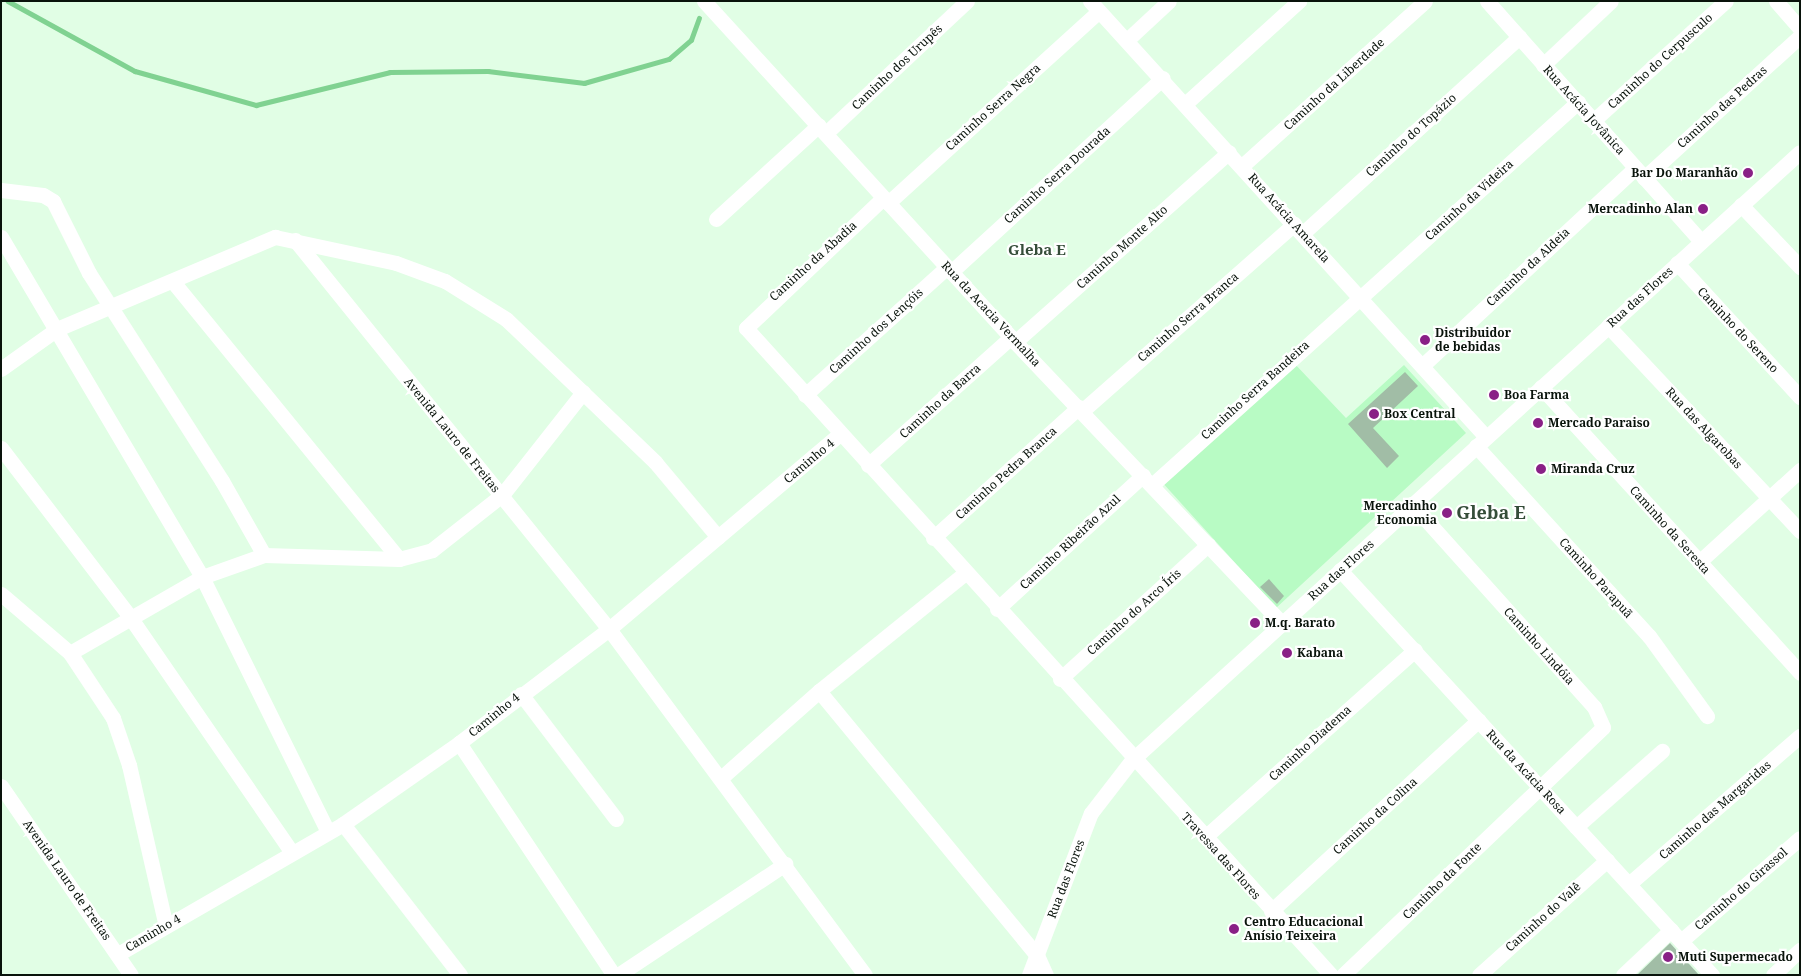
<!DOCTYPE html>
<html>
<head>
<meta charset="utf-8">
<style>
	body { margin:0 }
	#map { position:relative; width:1801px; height:976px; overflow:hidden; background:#e1fee5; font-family:"Noto Serif",serif }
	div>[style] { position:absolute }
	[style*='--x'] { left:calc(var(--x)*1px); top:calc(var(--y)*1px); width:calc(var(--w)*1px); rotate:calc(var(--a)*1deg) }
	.green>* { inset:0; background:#b8fbc4 }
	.stream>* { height:4.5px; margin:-2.25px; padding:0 2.25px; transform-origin:2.25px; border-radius:2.25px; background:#80d291 }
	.building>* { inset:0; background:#a1bda6 }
	.minor>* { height:15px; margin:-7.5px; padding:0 7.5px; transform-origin:7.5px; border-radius:7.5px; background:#fff }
	.dots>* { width:14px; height:14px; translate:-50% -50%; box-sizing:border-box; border:2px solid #fff; border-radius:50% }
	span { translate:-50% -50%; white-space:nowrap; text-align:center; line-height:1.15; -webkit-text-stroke:4.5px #fff; paint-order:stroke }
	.street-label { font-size:12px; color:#09130b }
	.poi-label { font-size:12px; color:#09130b; font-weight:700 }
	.right { translate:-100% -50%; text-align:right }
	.left { translate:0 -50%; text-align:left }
	.quarter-label { font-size:15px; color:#354d39; font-weight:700 }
	.district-label { font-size:18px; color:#354d39; font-weight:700 }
	.frame { position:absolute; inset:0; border:2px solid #09130b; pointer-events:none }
</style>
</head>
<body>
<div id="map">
	<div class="green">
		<div style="clip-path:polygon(1293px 362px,1346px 418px,1404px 365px,1466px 433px,1276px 608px,1161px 481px)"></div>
	</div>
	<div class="stream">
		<div style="--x:8;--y:1;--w:145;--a:28.9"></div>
		<div style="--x:135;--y:71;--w:126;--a:15.7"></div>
		<div style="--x:256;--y:105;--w:138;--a:-13.8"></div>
		<div style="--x:390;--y:72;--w:98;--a:-0.6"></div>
		<div style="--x:488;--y:71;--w:97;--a:7.1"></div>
		<div style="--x:584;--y:83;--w:88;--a:-15.8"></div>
		<div style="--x:669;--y:59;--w:29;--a:-41"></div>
		<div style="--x:691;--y:40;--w:23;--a:-70"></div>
	</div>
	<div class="building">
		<div style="clip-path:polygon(1405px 372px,1418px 386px,1373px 428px,1399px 456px,1387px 468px,1348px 424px)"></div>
		<div style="clip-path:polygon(1269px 579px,1284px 596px,1277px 604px,1260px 587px)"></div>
		<div style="clip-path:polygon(1670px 943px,1699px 975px,1637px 975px)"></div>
	</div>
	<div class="minor">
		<div style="--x:704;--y:1;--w:462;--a:47.6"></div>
		<div style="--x:1015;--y:342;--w:388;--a:46.5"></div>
		<div style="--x:1090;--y:1;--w:589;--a:47.75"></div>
		<div style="--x:1487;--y:1;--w:322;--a:48.3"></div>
		<div style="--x:1776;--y:1;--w:37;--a:49"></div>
		<div style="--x:1127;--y:40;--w:57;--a:-42.9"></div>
		<div style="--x:1543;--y:65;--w:93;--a:-43.3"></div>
		<div style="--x:1185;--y:104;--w:154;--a:-42.1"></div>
		<div style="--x:1593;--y:121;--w:179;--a:-42.1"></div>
		<div style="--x:826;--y:133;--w:193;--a:-43.1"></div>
		<div style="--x:1242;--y:166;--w:246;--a:-42"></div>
		<div style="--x:1644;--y:178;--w:211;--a:-42.3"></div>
		<div style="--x:1;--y:190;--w:42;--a:6.8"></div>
		<div style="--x:43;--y:195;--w:12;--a:31"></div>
		<div style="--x:53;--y:201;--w:80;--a:63.4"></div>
		<div style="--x:89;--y:273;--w:247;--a:57.4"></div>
		<div style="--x:222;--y:481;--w:85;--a:60.4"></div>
		<div style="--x:883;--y:198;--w:189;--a:136.5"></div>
		<div style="--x:746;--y:328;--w:872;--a:47.88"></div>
		<div style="--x:888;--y:203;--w:285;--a:-42.3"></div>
		<div style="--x:1741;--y:205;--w:86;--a:46.4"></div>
		<div style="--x:716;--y:219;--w:139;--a:-42.4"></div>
		<div style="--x:1303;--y:233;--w:292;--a:-42.2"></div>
		<div style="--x:1;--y:237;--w:395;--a:59.4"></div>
		<div style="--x:202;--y:577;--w:284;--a:63.7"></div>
		<div style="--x:295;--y:240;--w:500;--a:51.1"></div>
		<div style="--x:609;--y:629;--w:430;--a:53.5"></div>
		<div style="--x:1677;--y:263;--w:182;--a:47.5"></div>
		<div style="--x:951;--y:272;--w:287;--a:-42.5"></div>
		<div style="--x:174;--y:283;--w:356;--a:50.8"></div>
		<div style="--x:1608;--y:326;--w:281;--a:46.9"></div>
		<div style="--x:1015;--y:342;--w:286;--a:-41.6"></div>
		<div style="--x:1422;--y:366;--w:291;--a:-42.9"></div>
		<div style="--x:1;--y:369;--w:69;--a:-35.5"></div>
		<div style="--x:57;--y:329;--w:237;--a:-22.9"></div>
		<div style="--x:275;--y:237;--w:124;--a:12.1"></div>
		<div style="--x:396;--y:263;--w:52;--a:20.2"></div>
		<div style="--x:445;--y:281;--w:72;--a:31.9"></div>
		<div style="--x:506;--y:319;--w:207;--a:43.8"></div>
		<div style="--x:655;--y:462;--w:98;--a:50"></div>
		<div style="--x:1541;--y:387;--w:386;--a:47.8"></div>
		<div style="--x:805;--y:395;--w:191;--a:-42"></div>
		<div style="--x:1082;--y:411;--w:283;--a:-41.4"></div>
		<div style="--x:1476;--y:446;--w:257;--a:47.7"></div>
		<div style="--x:1649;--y:636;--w:99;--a:54.1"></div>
		<div style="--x:1;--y:448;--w:213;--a:52.6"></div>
		<div style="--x:130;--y:617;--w:284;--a:55.5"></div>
		<div style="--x:868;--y:465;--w:192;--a:-41.8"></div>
		<div style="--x:1152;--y:485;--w:573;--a:-41.96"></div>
		<div style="--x:933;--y:538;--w:196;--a:-41.9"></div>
		<div style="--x:1699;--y:562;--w:137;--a:-42.3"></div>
		<div style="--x:1340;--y:570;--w:550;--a:47.43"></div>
		<div style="--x:1;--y:594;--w:91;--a:40.5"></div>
		<div style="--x:70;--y:653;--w:78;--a:56.5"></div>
		<div style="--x:113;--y:718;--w:50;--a:71.2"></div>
		<div style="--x:129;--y:765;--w:165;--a:77.1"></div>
		<div style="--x:997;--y:609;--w:198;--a:-42.5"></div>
		<div style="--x:70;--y:653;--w:152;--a:-29.9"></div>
		<div style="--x:202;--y:577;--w:66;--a:-19.5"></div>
		<div style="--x:264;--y:555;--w:135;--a:1.7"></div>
		<div style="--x:399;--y:559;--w:34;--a:-15"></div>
		<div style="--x:432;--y:550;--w:89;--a:-38.2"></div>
		<div style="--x:502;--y:495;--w:131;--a:-51.8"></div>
		<div style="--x:1060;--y:679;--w:200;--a:-42.2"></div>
		<div style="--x:819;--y:691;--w:342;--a:50.5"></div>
		<div style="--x:1037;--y:955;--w:22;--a:66"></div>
		<div style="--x:521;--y:694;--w:157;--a:52.8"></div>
		<div style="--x:459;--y:743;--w:279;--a:56.3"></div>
		<div style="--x:721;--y:778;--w:131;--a:-41.6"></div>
		<div style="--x:819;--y:691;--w:188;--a:-38.9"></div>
		<div style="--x:1;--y:786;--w:229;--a:55.5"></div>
		<div style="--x:343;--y:824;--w:191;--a:52.2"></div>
		<div style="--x:1576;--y:827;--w:115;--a:-41.5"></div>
		<div style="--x:1205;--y:837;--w:281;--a:-41.7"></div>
		<div style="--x:1630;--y:883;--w:225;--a:-40.9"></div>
		<div style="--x:1271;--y:911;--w:282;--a:-42.6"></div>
		<div style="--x:1681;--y:941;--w:157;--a:-40.9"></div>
		<div style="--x:118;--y:954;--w:260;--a:-30"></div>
		<div style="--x:343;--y:824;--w:141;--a:-34.9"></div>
		<div style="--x:459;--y:743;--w:188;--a:-37.2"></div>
		<div style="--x:609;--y:629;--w:302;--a:-40.2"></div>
		<div style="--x:618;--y:975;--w:201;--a:-33.6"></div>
		<div style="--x:1029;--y:975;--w:173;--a:-69.1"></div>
		<div style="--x:1091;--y:813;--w:67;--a:-52.3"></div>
		<div style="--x:1132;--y:760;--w:903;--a:-42.31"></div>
		<div style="--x:1343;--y:975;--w:359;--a:-43.6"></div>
		<div style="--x:1603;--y:727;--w:22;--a:-114"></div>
		<div style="--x:1594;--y:707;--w:273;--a:-131.9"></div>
		<div style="--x:1479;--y:975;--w:172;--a:-41.9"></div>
		<div style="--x:1623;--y:975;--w:66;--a:-43.2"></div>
		<div style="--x:1773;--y:975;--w:37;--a:-43"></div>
	</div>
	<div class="dots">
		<div style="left:1748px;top:173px;background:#892086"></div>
		<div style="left:1703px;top:209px;background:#892086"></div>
		<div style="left:1425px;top:340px;background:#892086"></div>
		<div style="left:1494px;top:395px;background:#892086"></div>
		<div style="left:1374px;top:414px;background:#892086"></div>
		<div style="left:1538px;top:423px;background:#892086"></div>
		<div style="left:1541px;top:469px;background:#892086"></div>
		<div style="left:1447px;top:513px;background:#892086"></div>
		<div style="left:1255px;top:623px;background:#892086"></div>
		<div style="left:1287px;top:653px;background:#892086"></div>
		<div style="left:1234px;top:929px;background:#892086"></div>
		<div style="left:1668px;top:957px;background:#892086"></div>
	</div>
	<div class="street-label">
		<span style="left:1660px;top:61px;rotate:-42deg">Caminho do Cerpusculo</span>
		<span style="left:897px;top:67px;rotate:-43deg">Caminho dos Urupês</span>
		<span style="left:1334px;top:84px;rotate:-42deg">Caminho da Liberdade</span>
		<span style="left:993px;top:107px;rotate:-42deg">Caminho Serra Negra</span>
		<span style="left:1722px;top:107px;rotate:-42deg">Caminho das Pedras</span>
		<span style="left:1584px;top:110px;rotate:48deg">Rua Acácia Jovânica</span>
		<span style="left:1411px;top:135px;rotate:-42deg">Caminho do Topázio</span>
		<span style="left:1057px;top:175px;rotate:-42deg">Caminho Serra Dourada</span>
		<span style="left:1469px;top:200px;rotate:-42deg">Caminho da Videira</span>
		<span style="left:1289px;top:218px;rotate:48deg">Rua Acácia Amarela</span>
		<span style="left:1122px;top:247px;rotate:-42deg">Caminho Monte Alto</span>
		<span style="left:813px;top:261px;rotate:-42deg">Caminho da Abadia</span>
		<span style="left:1528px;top:267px;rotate:-43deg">Caminho da Aldeia</span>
		<span style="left:1640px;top:297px;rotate:-42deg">Rua das Flores</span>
		<span style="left:991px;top:314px;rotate:47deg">Rua da Acacia Vermalha</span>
		<span style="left:1188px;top:317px;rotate:-41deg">Caminho Serra Branca</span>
		<span style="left:1738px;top:330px;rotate:47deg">Caminho do Sereno</span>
		<span style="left:876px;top:331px;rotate:-42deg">Caminho dos Lençóis</span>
		<span style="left:1255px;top:390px;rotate:-42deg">Caminho Serra Bandeira</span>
		<span style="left:940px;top:401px;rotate:-42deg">Caminho da Barra</span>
		<span style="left:1704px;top:428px;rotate:47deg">Rua das Algarobas</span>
		<span style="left:452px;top:435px;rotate:51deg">Avenida Lauro de Freitas</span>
		<span style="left:809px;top:461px;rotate:-40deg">Caminho 4</span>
		<span style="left:1006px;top:473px;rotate:-42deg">Caminho Pedra Branca</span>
		<span style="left:1670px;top:530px;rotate:48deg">Caminho da Seresta</span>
		<span style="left:1070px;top:542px;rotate:-43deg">Caminho Ribeirão Azul</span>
		<span style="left:1341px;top:570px;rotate:-42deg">Rua das Flores</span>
		<span style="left:1596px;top:578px;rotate:48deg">Caminho Parapuã</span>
		<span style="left:1134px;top:612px;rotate:-42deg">Caminho do Arco Íris</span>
		<span style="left:1539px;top:646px;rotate:48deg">Caminho Lindóia</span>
		<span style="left:494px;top:715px;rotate:-39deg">Caminho 4</span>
		<span style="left:1310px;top:743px;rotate:-42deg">Caminho Diadema</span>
		<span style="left:1526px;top:772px;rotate:47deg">Rua da Acácia Rosa</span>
		<span style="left:1715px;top:810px;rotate:-41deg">Caminho das Margaridas</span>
		<span style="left:1375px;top:816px;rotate:-42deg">Caminho da Colina</span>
		<span style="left:1221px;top:856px;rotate:48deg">Travessa das Flores</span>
		<span style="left:1066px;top:879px;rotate:-69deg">Rua das Flores</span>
		<span style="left:67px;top:880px;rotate:55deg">Avenida Lauro de Freitas</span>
		<span style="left:1442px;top:881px;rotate:-44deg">Caminho da Fonte</span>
		<span style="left:1741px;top:889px;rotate:-41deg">Caminho do Girassol</span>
		<span style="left:1543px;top:917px;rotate:-42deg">Caminho do Valê</span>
		<span style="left:153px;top:933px;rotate:-30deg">Caminho 4</span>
	</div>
	<div class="poi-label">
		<span class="right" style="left:1738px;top:173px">Bar Do Maranhão</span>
		<span class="right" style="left:1693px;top:209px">Mercadinho Alan</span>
		<span class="left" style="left:1435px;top:340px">Distribuidor<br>de bebidas</span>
		<span class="left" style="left:1504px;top:395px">Boa Farma</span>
		<span class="left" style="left:1384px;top:414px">Box Central</span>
		<span class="left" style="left:1548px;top:423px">Mercado Paraiso</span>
		<span class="left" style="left:1551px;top:469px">Miranda Cruz</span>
		<span class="right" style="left:1437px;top:513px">Mercadinho<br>Economia</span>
		<span class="left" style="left:1265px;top:623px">M.q. Barato</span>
		<span class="left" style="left:1297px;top:653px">Kabana</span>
		<span class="left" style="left:1244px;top:929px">Centro Educacional<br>Anísio Teixeira</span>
		<span class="left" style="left:1678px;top:957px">Muti Supermecado</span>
	</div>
	<div class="quarter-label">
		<span style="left:1037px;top:250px">Gleba E</span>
	</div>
	<div class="district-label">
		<span style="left:1491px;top:512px">Gleba E</span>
	</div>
	<div class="frame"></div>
</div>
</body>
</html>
